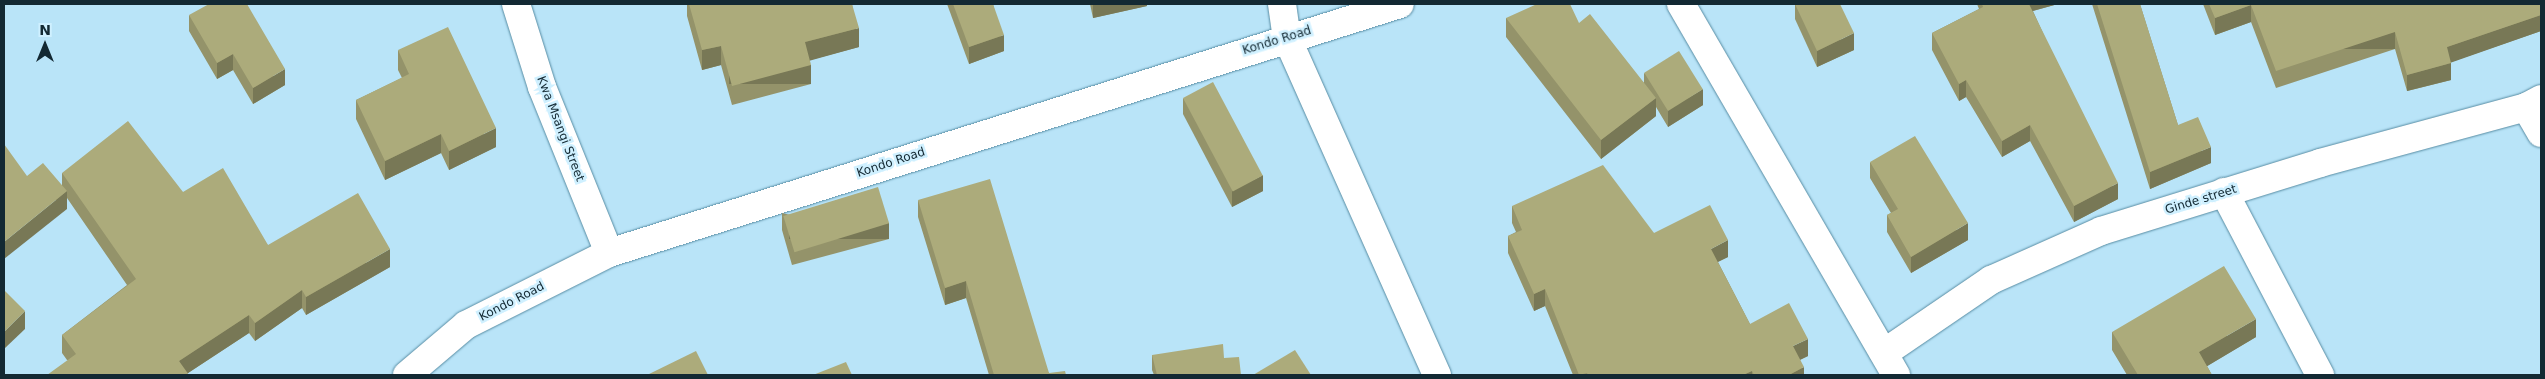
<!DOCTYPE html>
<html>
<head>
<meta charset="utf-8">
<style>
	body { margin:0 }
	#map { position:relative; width:2545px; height:379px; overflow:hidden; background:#b9e4f8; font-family:"DejaVu Sans",sans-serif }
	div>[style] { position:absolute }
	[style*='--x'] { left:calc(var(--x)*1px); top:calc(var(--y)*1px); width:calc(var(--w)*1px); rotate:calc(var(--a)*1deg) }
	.roads { filter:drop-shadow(0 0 1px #578ca3) drop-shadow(0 0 1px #578ca3) }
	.street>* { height:28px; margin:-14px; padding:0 14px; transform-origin:14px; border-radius:14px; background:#fff }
	.wall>* { inset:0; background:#94936a }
	.shaded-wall>* { inset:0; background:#787856; transform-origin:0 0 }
	.building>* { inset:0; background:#acab7b; transform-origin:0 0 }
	span { translate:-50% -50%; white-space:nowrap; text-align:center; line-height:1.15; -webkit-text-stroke:5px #cff0ff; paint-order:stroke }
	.street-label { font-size:12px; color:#132933 }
	.frame { position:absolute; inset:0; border:5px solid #132933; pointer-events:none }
	.north { position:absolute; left:20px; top:20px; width:50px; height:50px; -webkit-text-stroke:4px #cff0ff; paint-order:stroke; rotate:0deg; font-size:14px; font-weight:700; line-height:20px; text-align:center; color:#132933 }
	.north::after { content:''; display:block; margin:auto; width:18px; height:22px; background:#132933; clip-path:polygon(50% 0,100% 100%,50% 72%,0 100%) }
</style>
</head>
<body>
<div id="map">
	<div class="roads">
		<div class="street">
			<div style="--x:516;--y:4;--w:87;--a:72.6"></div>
			<div style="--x:542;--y:87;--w:179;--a:68"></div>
			<div style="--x:1282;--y:4;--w:34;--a:82"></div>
			<div style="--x:1287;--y:38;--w:369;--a:66"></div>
			<div style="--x:1681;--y:4;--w:429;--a:59.9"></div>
			<div style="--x:2526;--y:107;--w:30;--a:60"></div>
			<div style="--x:2224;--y:192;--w:207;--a:62.3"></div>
			<div style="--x:1884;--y:353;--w:130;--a:-34.3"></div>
			<div style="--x:1991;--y:280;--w:120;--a:-24"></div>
			<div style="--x:2101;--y:231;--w:229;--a:-17.2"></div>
			<div style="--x:2320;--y:163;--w:213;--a:-15.2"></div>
			<div style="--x:2526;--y:107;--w:17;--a:-28"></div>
			<div style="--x:407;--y:375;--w:77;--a:-40.3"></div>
			<div style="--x:466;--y:325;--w:160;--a:-26.7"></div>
			<div style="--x:609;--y:253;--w:829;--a:-17.47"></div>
		</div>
	</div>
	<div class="wall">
		<div style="clip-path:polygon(687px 4px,852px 4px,859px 47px,810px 60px,811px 84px,732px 105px,721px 65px,702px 70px,687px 16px)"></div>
		<div style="clip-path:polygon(947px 4px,993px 4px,1004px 51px,969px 64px)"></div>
		<div style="clip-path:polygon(1090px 4px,1147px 4px,1147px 6px,1093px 18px)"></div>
		<div style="clip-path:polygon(1795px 4px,1854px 50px,1817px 67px,1795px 19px)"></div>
		<div style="clip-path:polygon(1977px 4px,2058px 4px,2033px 11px,2118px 199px,2074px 222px,2030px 141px,2002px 157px,1966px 97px,1959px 101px,1932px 50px,1932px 33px,1979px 9px)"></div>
		<div style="clip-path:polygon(2092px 4px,2140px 4px,2178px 125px,2211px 163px,2150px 189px)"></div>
		<div style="clip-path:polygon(2203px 4px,2541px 4px,2541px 31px,2451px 62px,2451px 80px,2407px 91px,2395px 49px,2276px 88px,2251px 22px,2215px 35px)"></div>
		<div style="clip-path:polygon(189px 15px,285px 85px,253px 104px,233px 70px,217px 79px,189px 31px)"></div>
		<div style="clip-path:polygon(1506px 18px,1579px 23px,1644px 83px,1644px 73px,1703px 105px,1668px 127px,1656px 107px,1656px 116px,1601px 159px,1506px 37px)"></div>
		<div style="clip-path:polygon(398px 50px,496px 147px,449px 170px,441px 153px,385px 180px,356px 119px,356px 100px,402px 78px,398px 70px)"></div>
		<div style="clip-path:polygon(1183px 98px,1263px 191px,1232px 207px,1183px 114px)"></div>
		<div style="clip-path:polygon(1870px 162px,1968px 240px,1911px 273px,1887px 232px,1887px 215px,1891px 213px,1870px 178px)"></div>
		<div style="clip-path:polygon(62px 173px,183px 192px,268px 245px,390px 267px,306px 315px,302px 308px,255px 341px,249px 333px,188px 373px,67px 360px,62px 353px,62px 335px,127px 285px,67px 198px,67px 209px,27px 176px,62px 186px)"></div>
		<div style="clip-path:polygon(918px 200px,1049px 373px,1066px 375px,989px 375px,966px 298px,945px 305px,918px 217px)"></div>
		<div style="clip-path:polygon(1512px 206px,1654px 233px,1728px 257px,1718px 262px,1750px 324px,1808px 356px,1800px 360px,1804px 375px,1573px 375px,1545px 306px,1534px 311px,1508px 253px,1508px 236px,1516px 232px,1512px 223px)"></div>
		<div style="clip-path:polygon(782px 213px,889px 239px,792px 265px,782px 230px)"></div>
		<div style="clip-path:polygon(2112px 332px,2256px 337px,2207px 366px,2212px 375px,2127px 375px,2112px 350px)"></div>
		<div style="clip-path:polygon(1152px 355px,1224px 358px,1241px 375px,1154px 375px,1152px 370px)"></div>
	</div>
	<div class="shaded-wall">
		<div style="clip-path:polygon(1093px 4px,1147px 4px,1147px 6px,1093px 18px)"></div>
		<div style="clip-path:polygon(2025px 4px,2058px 4px,2025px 13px)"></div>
		<div style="clip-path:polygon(2251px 5px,2251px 22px,2215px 35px,2215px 18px)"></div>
		<div style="clip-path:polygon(2541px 15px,2541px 31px,2447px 64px,2447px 47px)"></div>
		<div style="clip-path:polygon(859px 28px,859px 47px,805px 62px,805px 42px)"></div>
		<div style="left:2395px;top:32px;width:17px;height:125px;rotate:90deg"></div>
		<div style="clip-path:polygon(1854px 33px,1854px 50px,1817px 67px,1817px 51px)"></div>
		<div style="clip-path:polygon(1004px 35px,1004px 51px,969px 64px,969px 47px)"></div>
		<div style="clip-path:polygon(721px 46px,721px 65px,702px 70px,702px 50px)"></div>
		<div style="clip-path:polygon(233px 54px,233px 70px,217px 79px,217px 63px)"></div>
		<div style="clip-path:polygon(2451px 63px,2451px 80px,2407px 91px,2407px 75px)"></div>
		<div style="left:811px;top:65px;width:19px;height:82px;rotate:90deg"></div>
		<div style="clip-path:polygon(285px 69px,285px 85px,253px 104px,253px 88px)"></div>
		<div style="clip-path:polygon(1966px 80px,1966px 97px,1959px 101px,1959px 84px)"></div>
		<div style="clip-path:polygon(1703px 89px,1703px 105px,1668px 127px,1668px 110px)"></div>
		<div style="clip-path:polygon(1656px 98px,1656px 116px,1601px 159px,1601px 140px)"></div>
		<div style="clip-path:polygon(2030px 125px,2030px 141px,2002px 157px,2002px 141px)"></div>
		<div style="clip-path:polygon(496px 128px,496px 147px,449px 170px,449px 151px)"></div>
		<div style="clip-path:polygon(441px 134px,441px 153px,385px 180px,385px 161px)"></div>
		<div style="clip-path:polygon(2211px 147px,2211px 163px,2150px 189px,2150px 172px)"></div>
		<div style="clip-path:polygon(1263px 175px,1263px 191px,1232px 207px,1232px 191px)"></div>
		<div style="clip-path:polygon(2118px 183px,2118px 199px,2074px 222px,2074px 206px)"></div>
		<div style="clip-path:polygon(67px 191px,67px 209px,4px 259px,4px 242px)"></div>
		<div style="left:889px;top:223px;width:16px;height:100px;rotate:90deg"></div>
		<div style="clip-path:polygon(1968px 223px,1968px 240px,1911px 273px,1911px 257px)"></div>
		<div style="clip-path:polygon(1728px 240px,1728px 257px,1711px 265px,1711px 249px)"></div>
		<div style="clip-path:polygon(390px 249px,390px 267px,306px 315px,306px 297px)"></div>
		<div style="clip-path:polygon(966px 281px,966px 298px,945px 305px,945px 288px)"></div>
		<div style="clip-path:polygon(1545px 289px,1545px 306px,1534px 311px,1534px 294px)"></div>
		<div style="clip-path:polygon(302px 290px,302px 308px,255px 341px,255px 323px)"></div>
		<div style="clip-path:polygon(25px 311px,25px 329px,4px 349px,4px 332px)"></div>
		<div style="clip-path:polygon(249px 315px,249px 333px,185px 375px,179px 361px)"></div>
		<div style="clip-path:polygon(2256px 319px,2256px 337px,2199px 371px,2199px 352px)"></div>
		<div style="clip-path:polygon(1808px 339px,1808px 356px,1793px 363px,1793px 346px)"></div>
		<div style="clip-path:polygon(1804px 367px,1804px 375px,1789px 375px)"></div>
		<div style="clip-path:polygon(1752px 371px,1752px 375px,1743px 375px)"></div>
	</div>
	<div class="building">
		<div style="clip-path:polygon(209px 4px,247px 4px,285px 69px,253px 88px,233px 54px,217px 63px,189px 15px)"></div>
		<div style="clip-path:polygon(689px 4px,852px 4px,859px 28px,805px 42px,811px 65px,732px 86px,721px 46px,702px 50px)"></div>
		<div style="clip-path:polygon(953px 4px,993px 4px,1004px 35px,969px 47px)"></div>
		<div style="clip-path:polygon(1537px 4px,1570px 4px,1579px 23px,1590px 14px,1656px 98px,1601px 140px,1506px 18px)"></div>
		<div style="clip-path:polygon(1795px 4px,1840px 4px,1854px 33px,1817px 51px)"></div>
		<div style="clip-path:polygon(1982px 4px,2029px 4px,2118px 183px,2074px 206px,2030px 125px,2002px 141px,1966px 80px,1959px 84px,1932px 33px,1983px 7px)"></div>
		<div style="clip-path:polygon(2097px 4px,2140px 4px,2178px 125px,2198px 117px,2211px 147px,2150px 172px)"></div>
		<div style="clip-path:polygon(2209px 4px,2541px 4px,2541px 15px,2447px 47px,2451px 63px,2407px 75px,2395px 32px,2276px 71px,2251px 5px,2215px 18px)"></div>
		<div style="clip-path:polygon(448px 27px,496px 128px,449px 151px,441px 134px,385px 161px,356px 100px,409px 74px,398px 50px)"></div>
		<div style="left:1679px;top:51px;width:45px;height:41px;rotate:58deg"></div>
		<div style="left:1213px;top:82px;width:106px;height:34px;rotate:62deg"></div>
		<div style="clip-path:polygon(128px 121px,183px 192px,223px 168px,268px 245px,358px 193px,390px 249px,306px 297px,302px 290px,255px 323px,249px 315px,179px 361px,189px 375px,47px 375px,76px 354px,62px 335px,136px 279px,62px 173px)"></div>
		<div style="clip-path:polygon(1915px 136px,1968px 223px,1911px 257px,1887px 215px,1898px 209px,1870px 162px)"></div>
		<div style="clip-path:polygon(4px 144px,27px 176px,43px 163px,67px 191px,4px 242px)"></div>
		<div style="clip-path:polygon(1603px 165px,1654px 233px,1710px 205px,1728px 240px,1711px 249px,1750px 324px,1789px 303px,1808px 339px,1793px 346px,1804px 367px,1789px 375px,1754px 375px,1752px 371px,1743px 375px,1588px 375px,1587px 373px,1579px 375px,1545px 289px,1534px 294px,1508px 236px,1522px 230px,1512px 206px)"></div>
		<div style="clip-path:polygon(990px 179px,1049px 373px,1065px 371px,1066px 375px,994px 375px,966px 281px,945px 288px,918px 200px)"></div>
		<div style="left:878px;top:187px;width:38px;height:99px;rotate:73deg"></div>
		<div style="clip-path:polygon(2224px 266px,2256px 319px,2199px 352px,2212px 375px,2138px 375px,2112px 332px)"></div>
		<div style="clip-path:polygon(4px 290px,25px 311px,4px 332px)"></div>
		<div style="clip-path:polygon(1223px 344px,1224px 358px,1239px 357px,1241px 375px,1157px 375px,1152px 355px)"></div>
		<div style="clip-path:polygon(1295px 350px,1311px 375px,1253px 375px)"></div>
		<div style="clip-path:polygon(696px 351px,708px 375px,647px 375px)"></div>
		<div style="clip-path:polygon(846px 362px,852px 375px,813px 375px)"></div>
	</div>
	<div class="street-label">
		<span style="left:1277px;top:41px;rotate:-17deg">Kondo Road</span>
		<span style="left:560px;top:129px;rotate:69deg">Kwa Msangi Street</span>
		<span style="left:891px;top:163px;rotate:-18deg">Kondo Road</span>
		<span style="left:2201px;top:200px;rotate:-17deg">Ginde street</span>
		<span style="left:512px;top:302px;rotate:-27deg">Kondo Road</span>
	</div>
	<div class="frame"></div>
	<div class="north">N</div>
</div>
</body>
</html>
